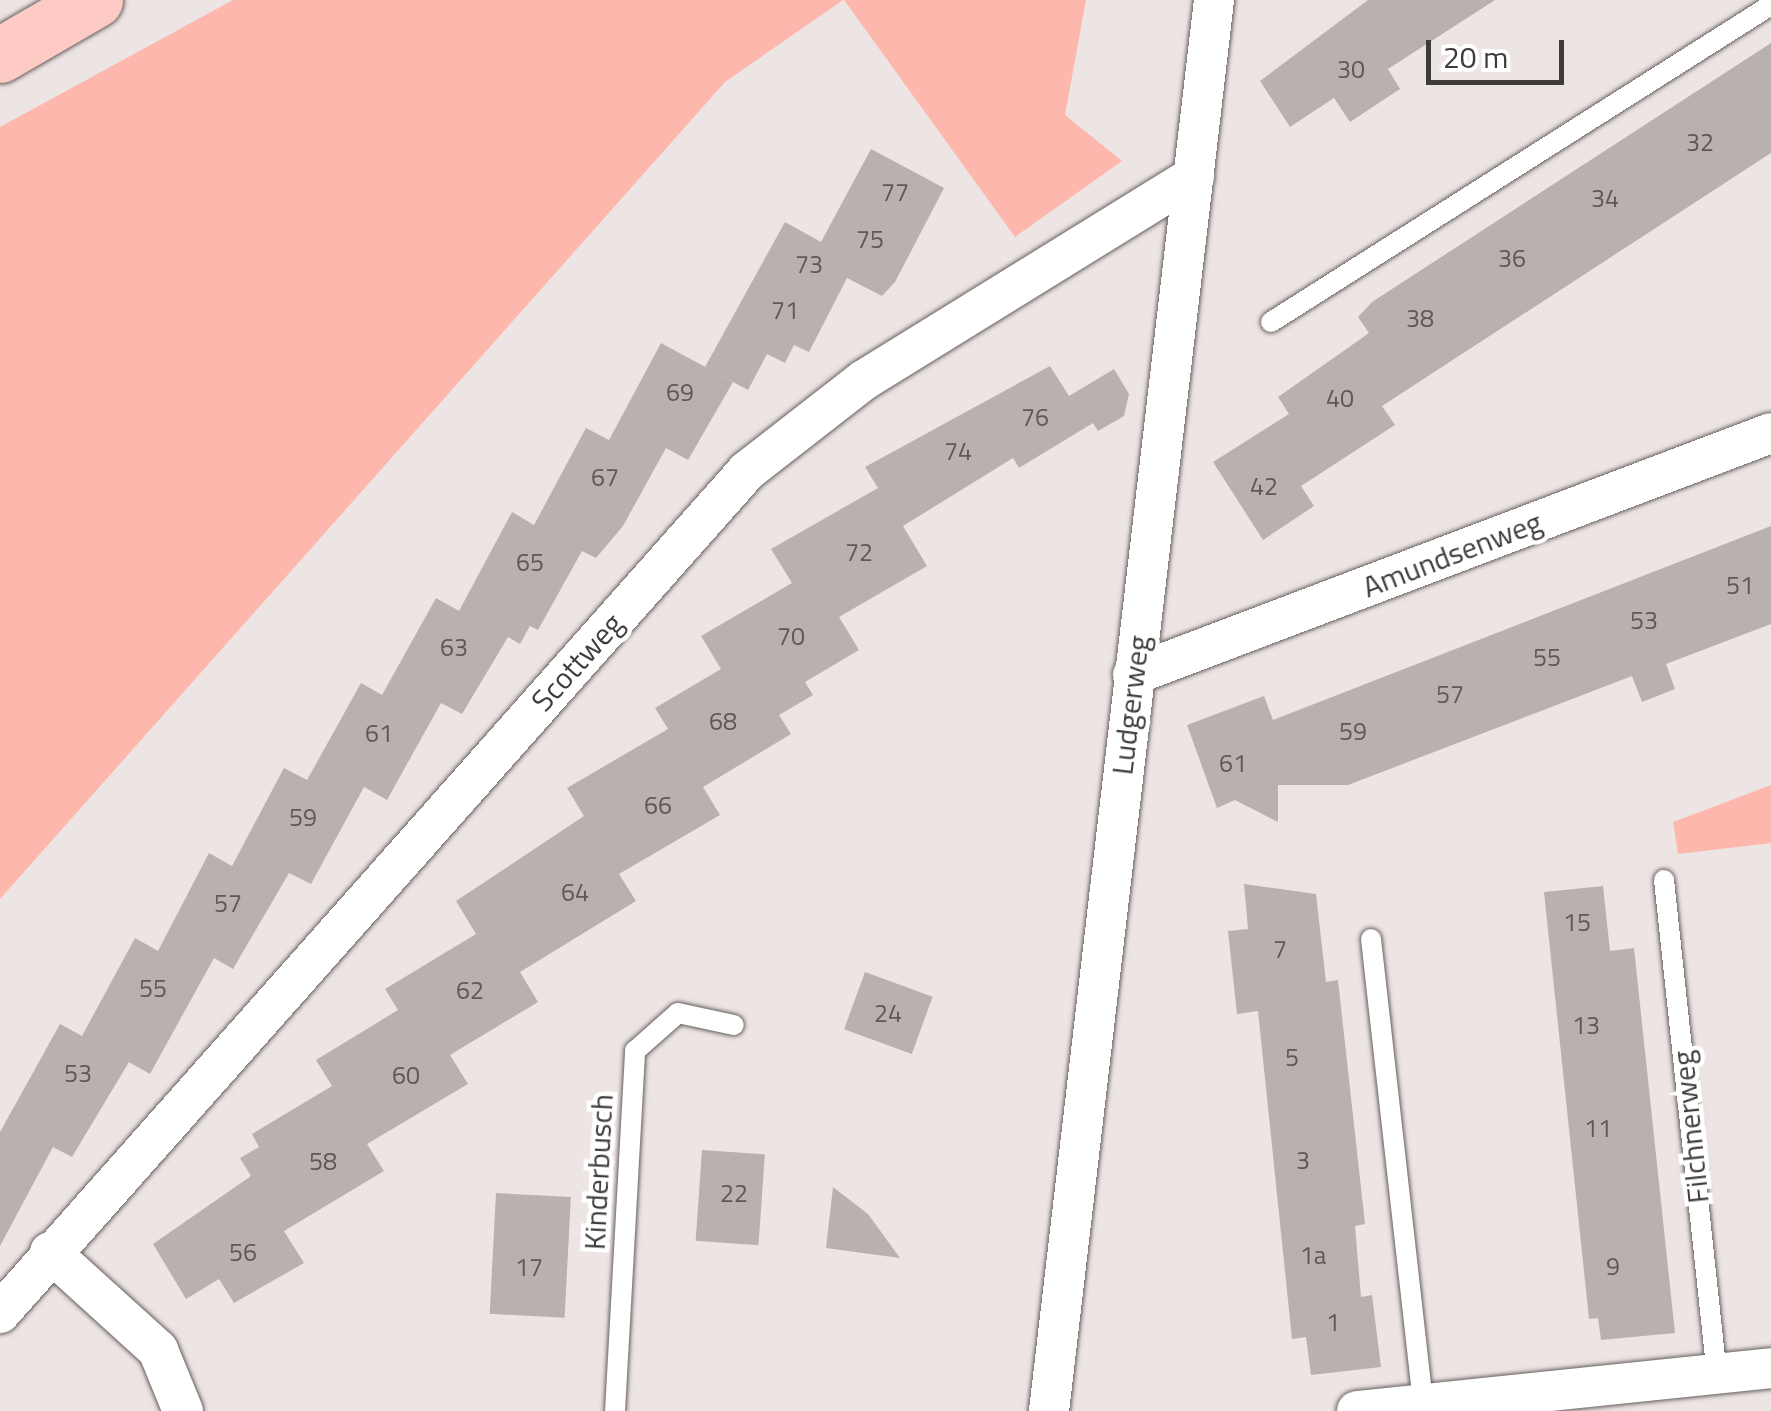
<!DOCTYPE html>
<html>
<head>
<meta charset="utf-8">
<style>
	body { margin:0 }
	#map { position:relative; width:1771px; height:1411px; overflow:hidden; background:#ede5e3; font-family:"Titillium Web",sans-serif }
	div>[style] { position:absolute }
	[style*='--x'] { left:calc(var(--x)*1px); top:calc(var(--y)*1px); width:calc(var(--w)*1px); rotate:calc(var(--a)*1deg) }
	.green>* { inset:0; background:#fdb7ad }
	.building>* { inset:0; background:#b9b1b0; transform-origin:0 0 }
	.roads { filter:drop-shadow(0 0 2px #655f5e) drop-shadow(0 0 2px #655f5e) }
	.lane>* { height:20px; margin:-10px; padding:0 10px; transform-origin:10px; border-radius:10px; background:#fff }
	.street>* { height:40px; margin:-20px; padding:0 20px; transform-origin:20px; border-radius:20px; background:#fff }
	.primary>* { height:55px; margin:-27.5px; padding:0 27.5px; transform-origin:27.5px; border-radius:27.5px; background:#fdcbc4 }
	span { translate:-50% -50%; white-space:nowrap; text-align:center; line-height:1.15; -webkit-text-stroke:9px #fff; paint-order:stroke }
	.number-label { font-size:25px; color:#5e5958 }
	.number-label span { -webkit-text-stroke-width:0 }
	.street-label { font-size:30px; color:#3f3c3b }
	.scale { position:absolute; left:1426px; top:40px; width:138px; height:45px; box-sizing:border-box; border:5px solid #3f3c3b; border-top:0; padding-left:12px; font-size:30px; line-height:35px; white-space:nowrap; color:#3f3c3b; -webkit-text-stroke:8px #fff; paint-order:stroke }
</style>
</head>
<body>
<div id="map">
	<div class="green">
		<div style="clip-path:polygon(233px 0,843px 0,725px 82px,0 899px,0 127px)"></div>
		<div style="clip-path:polygon(844px 0,1086px 0,1065px 115px,1122px 161px,1015px 237px)"></div>
		<div style="clip-path:polygon(1771px 785px,1771px 843px,1678px 854px,1673px 822px)"></div>
	</div>
	<div class="building">
		<div style="clip-path:polygon(1368px 0,1495px 0,1388px 69px,1400px 89px,1350px 122px,1334px 98px,1290px 127px,1260px 81px)"></div>
		<div style="clip-path:polygon(1771px 43px,1771px 153px,1382px 406px,1395px 425px,1301px 486px,1314px 506px,1263px 540px,1213px 462px,1289px 414px,1278px 397px,1369px 333px,1358px 317px,1372px 302px)"></div>
		<div style="clip-path:polygon(871px 149px,944px 188px,895px 282px,882px 296px,847px 278px,809px 352px,794px 345px,785px 363px,767px 354px,748px 390px,705px 367px,785px 222px,821px 242px)"></div>
		<div style="clip-path:polygon(661px 343px,733px 382px,688px 460px,666px 448px,623px 526px,596px 558px,582px 551px,538px 630px,530px 626px,520px 644px,508px 637px,462px 714px,441px 703px,387px 800px,364px 787px,311px 884px,289px 873px,233px 969px,214px 958px,150px 1074px,129px 1062px,72px 1157px,53px 1147px,0 1246px,0 1132px,60px 1024px,82px 1036px,135px 938px,158px 951px,209px 853px,232px 866px,284px 768px,307px 780px,361px 683px,382px 695px,436px 598px,459px 611px,512px 512px,534px 525px,586px 428px,609px 440px)"></div>
		<div style="clip-path:polygon(1050px 366px,1069px 396px,1114px 369px,1129px 394px,1124px 416px,1098px 431px,1093px 423px,1019px 468px,1013px 458px,903px 526px,927px 566px,839px 617px,859px 650px,805px 682px,813px 695px,779px 715px,791px 734px,703px 787px,720px 815px,619px 874px,636px 901px,520px 972px,538px 1002px,450px 1055px,468px 1084px,367px 1144px,384px 1171px,284px 1231px,304px 1263px,234px 1303px,219px 1279px,186px 1299px,153px 1244px,251px 1176px,240px 1158px,259px 1147px,252px 1134px,332px 1086px,316px 1060px,398px 1010px,385px 989px,476px 934px,456px 901px,584px 816px,567px 788px,668px 729px,655px 708px,721px 669px,701px 636px,792px 583px,771px 549px,878px 488px,865px 467px)"></div>
		<div style="clip-path:polygon(1771px 526px,1771px 624px,1666px 664px,1675px 689px,1642px 702px,1632px 676px,1348px 785px,1278px 785px,1278px 822px,1235px 800px,1217px 808px,1187px 725px,1264px 696px,1273px 720px)"></div>
		<div style="clip-path:polygon(1244px 884px,1316px 894px,1326px 982px,1338px 980px,1365px 1224px,1355px 1226px,1361px 1297px,1372px 1295px,1381px 1367px,1311px 1375px,1306px 1337px,1292px 1339px,1258px 1011px,1237px 1014px,1228px 931px,1248px 929px)"></div>
		<div style="clip-path:polygon(1603px 886px,1610px 951px,1634px 948px,1675px 1333px,1601px 1340px,1598px 1318px,1589px 1319px,1544px 892px)"></div>
		<div style="left:865px;top:972px;width:72px;height:61px;rotate:20deg"></div>
		<div style="left:702px;top:1150px;width:63px;height:91px;rotate:4deg"></div>
		<div style="clip-path:polygon(833px 1187px,868px 1214px,900px 1258px,826px 1248px)"></div>
		<div style="left:496px;top:1193px;width:75px;height:121px;rotate:3deg"></div>
	</div>
	<div class="roads">
		<div class="lane">
			<div style="--x:1271;--y:322;--w:592;--a:-32.37"></div>
			<div style="--x:1664;--y:880;--w:496;--a:83.9"></div>
			<div style="--x:1371;--y:939;--w:468;--a:83.6"></div>
			<div style="--x:615;--y:1411;--w:361;--a:-86.8"></div>
			<div style="--x:635;--y:1051;--w:57;--a:-41.5"></div>
			<div style="--x:678;--y:1013;--w:57;--a:12.1"></div>
		</div>
		<div class="street">
			<div style="--x:1133;--y:675;--w:682;--a:-20.77"></div>
			<div style="--x:50;--y:1252;--w:146;--a:42.2"></div>
			<div style="--x:158;--y:1350;--w:66;--a:67.7"></div>
			<div style="--x:0;--y:1313;--w:1126;--a:-48.42"></div>
			<div style="--x:747;--y:471;--w:148;--a:-37.9"></div>
			<div style="--x:864;--y:380;--w:388;--a:-31.7"></div>
			<div style="--x:1049;--y:1411;--w:1421;--a:-83.33"></div>
			<div style="--x:1357;--y:1411;--w:416;--a:-5.9"></div>
		</div>
		<div class="primary">
			<div style="--x:0;--y:55;--w:110;--a:-30.1"></div>
		</div>
	</div>
	<div class="number-label">
		<span style="left:1351px;top:69px">30</span>
		<span style="left:1700px;top:142px">32</span>
		<span style="left:895px;top:192px">77</span>
		<span style="left:1605px;top:198px">34</span>
		<span style="left:870px;top:239px">75</span>
		<span style="left:1512px;top:258px">36</span>
		<span style="left:809px;top:264px">73</span>
		<span style="left:785px;top:310px">71</span>
		<span style="left:1420px;top:318px">38</span>
		<span style="left:680px;top:392px">69</span>
		<span style="left:1340px;top:398px">40</span>
		<span style="left:1035px;top:417px">76</span>
		<span style="left:958px;top:451px">74</span>
		<span style="left:605px;top:477px">67</span>
		<span style="left:1264px;top:486px">42</span>
		<span style="left:859px;top:552px">72</span>
		<span style="left:530px;top:562px">65</span>
		<span style="left:1740px;top:585px">51</span>
		<span style="left:1644px;top:620px">53</span>
		<span style="left:791px;top:636px">70</span>
		<span style="left:454px;top:647px">63</span>
		<span style="left:1547px;top:657px">55</span>
		<span style="left:1450px;top:694px">57</span>
		<span style="left:723px;top:721px">68</span>
		<span style="left:1353px;top:731px">59</span>
		<span style="left:379px;top:733px">61</span>
		<span style="left:1233px;top:763px">61</span>
		<span style="left:658px;top:805px">66</span>
		<span style="left:303px;top:817px">59</span>
		<span style="left:575px;top:892px">64</span>
		<span style="left:228px;top:903px">57</span>
		<span style="left:1577px;top:922px">15</span>
		<span style="left:1280px;top:949px">7</span>
		<span style="left:153px;top:988px">55</span>
		<span style="left:470px;top:990px">62</span>
		<span style="left:888px;top:1013px">24</span>
		<span style="left:1586px;top:1025px">13</span>
		<span style="left:1292px;top:1057px">5</span>
		<span style="left:78px;top:1073px">53</span>
		<span style="left:406px;top:1075px">60</span>
		<span style="left:1598px;top:1128px">11</span>
		<span style="left:1303px;top:1160px">3</span>
		<span style="left:323px;top:1161px">58</span>
		<span style="left:734px;top:1193px">22</span>
		<span style="left:243px;top:1252px">56</span>
		<span style="left:1313px;top:1255px">1a</span>
		<span style="left:1613px;top:1266px">9</span>
		<span style="left:529px;top:1267px">17</span>
		<span style="left:1333px;top:1322px">1</span>
	</div>
	<div class="street-label">
		<span style="left:1452px;top:554px;rotate:-21deg">Amundsenweg</span>
		<span style="left:577px;top:662px;rotate:-48deg">Scottweg</span>
		<span style="left:1130px;top:705px;rotate:-83deg">Ludgerweg</span>
		<span style="left:1690px;top:1127px;rotate:-96deg">Filchnerweg</span>
		<span style="left:598px;top:1172px;rotate:-87deg">Kinderbusch</span>
	</div>
	<div class="scale">20 m</div>
</div>
</body>
</html>
